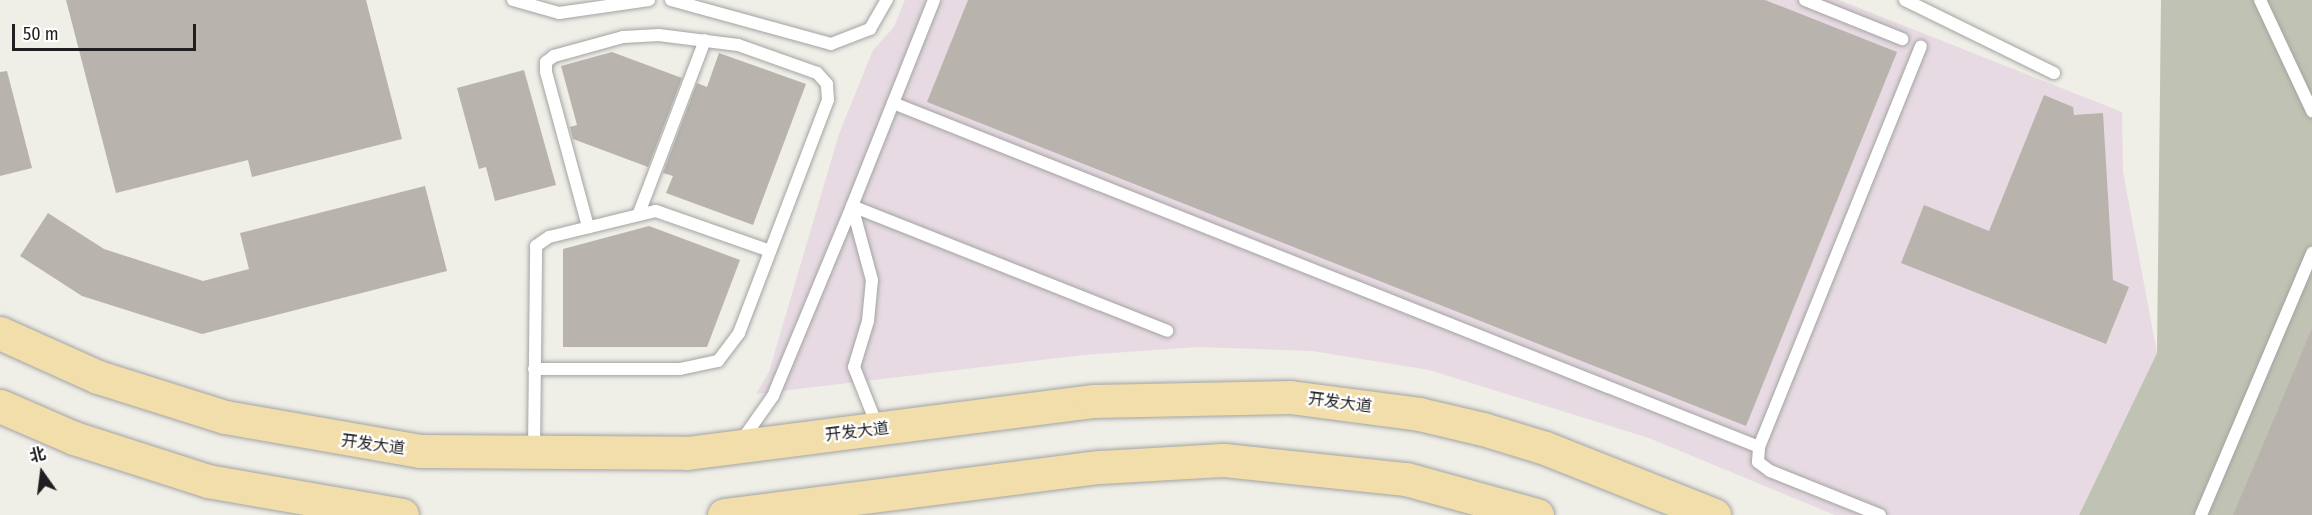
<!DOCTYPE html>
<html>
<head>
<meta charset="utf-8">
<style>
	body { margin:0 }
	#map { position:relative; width:2312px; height:515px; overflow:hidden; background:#efeee7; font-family:"Fira Sans Condensed","Noto Sans SC",sans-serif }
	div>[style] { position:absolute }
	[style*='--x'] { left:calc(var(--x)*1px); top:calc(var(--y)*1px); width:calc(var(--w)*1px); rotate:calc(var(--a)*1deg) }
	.industrial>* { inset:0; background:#e7dae2 }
	.construction>* { inset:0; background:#c0c3b3 }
	.building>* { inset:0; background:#b8b4ad }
	.roads { filter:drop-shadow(0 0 2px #a3a3a3) drop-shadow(0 0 2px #a3a3a3) }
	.lane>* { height:12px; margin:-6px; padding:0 6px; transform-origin:6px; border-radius:6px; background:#fff }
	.primary>* { height:33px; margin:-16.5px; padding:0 16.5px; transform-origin:16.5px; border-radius:16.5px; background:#f1deaa }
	span { translate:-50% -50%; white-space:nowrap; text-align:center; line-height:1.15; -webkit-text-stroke:4.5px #fff; paint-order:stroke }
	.street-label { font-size:16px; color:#1f1f1f }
	.north { position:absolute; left:12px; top:443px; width:60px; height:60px; -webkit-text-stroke:4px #fff; paint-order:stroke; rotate:346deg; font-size:16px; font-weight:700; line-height:24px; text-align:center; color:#1f1f1f }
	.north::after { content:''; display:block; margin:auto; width:21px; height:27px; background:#1f1f1f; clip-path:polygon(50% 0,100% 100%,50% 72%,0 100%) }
	.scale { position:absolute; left:12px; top:24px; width:184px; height:27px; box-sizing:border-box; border:3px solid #1f1f1f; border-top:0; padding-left:8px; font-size:18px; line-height:21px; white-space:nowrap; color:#1f1f1f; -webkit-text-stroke:4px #fff; paint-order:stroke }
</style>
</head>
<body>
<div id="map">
	<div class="industrial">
		<div style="clip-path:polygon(905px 0,1839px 0,2122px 112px,2123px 172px,2157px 353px,2079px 515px,1835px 515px,1649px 438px,1429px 370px,1313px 351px,1198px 347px,1083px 355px,756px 394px,769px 372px,839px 134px,873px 50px,894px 27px)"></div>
	</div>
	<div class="construction">
		<div style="clip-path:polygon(2161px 0,2312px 0,2312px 515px,2079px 515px,2157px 353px)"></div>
	</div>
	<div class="building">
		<div style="clip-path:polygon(66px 0,366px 0,402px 139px,252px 177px,248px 160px,116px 193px)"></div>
		<div style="clip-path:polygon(968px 0,1765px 0,1897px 52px,1746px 426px,927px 102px)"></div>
		<div style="clip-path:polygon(612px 52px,682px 78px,648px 167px,573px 139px,570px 127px,577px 125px,561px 66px)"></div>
		<div style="clip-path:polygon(719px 53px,806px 84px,753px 225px,666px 193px,673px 176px,663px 173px,697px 83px,707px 87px)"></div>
		<div style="clip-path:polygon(524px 70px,556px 185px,495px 201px,486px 167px,479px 169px,457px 88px)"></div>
		<div style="clip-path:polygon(7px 71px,32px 168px,0 176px,0 72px)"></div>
		<div style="clip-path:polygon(2044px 95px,2073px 107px,2074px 115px,2103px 113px,2113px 280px,2129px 287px,2106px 344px,1901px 263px,1924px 205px,1989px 231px)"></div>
		<div style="clip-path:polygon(425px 186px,447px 271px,202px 334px,82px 296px,20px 256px,48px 213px,104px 249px,203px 281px,249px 269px,240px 233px)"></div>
		<div style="clip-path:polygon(649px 226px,740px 260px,707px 347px,563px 347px,563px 249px)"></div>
		<div style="clip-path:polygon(2312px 328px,2312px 515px,2233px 515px,2276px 414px)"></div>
	</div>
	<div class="roads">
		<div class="lane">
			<div style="--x:513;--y:0;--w:48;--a:15.8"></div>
			<div style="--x:559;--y:13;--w:91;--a:-8.2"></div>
			<div style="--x:671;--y:0;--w:166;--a:15.4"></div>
			<div style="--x:831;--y:44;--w:42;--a:-21"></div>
			<div style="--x:870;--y:29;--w:34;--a:-60"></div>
			<div style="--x:934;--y:0;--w:222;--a:111.7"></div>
			<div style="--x:852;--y:206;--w:339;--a:21.6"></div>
			<div style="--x:1805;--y:0;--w:105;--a:21.9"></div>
			<div style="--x:1905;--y:0;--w:166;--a:26.1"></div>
			<div style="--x:2260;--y:0;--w:123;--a:64.9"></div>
			<div style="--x:893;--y:103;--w:932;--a:21.66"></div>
			<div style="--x:852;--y:206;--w:77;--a:74.9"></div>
			<div style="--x:872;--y:280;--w:41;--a:95.6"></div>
			<div style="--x:868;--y:321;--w:48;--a:106.9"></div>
			<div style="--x:854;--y:367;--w:66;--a:68.5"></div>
			<div style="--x:639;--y:213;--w:185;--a:-69.1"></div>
			<div style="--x:534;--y:369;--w:146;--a:0"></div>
			<div style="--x:680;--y:369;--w:39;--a:-12"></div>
			<div style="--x:718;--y:361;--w:35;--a:-53"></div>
			<div style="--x:739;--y:333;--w:249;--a:-69.1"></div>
			<div style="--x:828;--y:100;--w:16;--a:-94"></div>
			<div style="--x:827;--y:84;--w:15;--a:-132"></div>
			<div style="--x:817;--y:73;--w:84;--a:-160.5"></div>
			<div style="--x:738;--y:45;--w:80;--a:-172.8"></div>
			<div style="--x:659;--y:35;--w:36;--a:177"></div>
			<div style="--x:623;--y:37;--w:72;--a:164.6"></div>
			<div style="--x:554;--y:56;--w:10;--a:143"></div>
			<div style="--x:546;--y:62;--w:10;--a:90"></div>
			<div style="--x:546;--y:72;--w:161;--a:74.8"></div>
			<div style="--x:742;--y:440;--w:54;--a:-54.8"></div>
			<div style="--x:773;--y:396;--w:206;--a:-67.4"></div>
			<div style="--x:534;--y:451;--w:205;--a:-89.4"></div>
			<div style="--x:536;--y:246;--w:16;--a:-35"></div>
			<div style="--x:549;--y:237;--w:110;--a:-13.7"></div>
			<div style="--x:656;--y:211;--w:121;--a:19.3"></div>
			<div style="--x:1880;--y:515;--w:118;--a:-158.2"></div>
			<div style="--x:1770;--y:471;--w:15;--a:-143"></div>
			<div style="--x:1758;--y:462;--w:15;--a:-86"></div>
			<div style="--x:1759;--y:447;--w:432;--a:-68"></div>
			<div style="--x:2201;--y:515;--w:285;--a:-67"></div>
		</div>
		<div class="primary">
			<div style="--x:0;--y:333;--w:107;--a:24.2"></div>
			<div style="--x:98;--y:377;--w:133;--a:17.5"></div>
			<div style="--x:225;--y:417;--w:198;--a:9.9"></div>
			<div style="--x:420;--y:451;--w:267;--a:0.4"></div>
			<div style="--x:687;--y:453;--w:410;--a:-7.3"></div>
			<div style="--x:1094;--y:401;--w:196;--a:-1.2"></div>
			<div style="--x:1290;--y:397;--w:130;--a:7.5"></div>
			<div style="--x:1419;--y:414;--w:66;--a:13.2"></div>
			<div style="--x:1483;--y:429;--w:65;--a:17"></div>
			<div style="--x:1545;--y:448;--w:182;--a:21.6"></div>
			<div style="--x:0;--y:406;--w:81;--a:23.4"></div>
			<div style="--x:74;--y:438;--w:141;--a:17.8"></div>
			<div style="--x:208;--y:481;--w:197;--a:9.9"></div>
			<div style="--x:724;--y:515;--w:380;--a:-7.3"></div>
			<div style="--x:1101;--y:467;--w:123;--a:-3.3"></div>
			<div style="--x:1224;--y:460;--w:183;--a:6"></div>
			<div style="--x:1406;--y:479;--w:136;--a:15.4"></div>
		</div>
	</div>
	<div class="street-label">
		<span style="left:1340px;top:403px;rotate:7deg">开发大道</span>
		<span style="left:857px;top:432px;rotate:-7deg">开发大道</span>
		<span style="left:373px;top:445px;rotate:7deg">开发大道</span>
	</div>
	<div class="north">北</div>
	<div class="scale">50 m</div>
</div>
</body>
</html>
